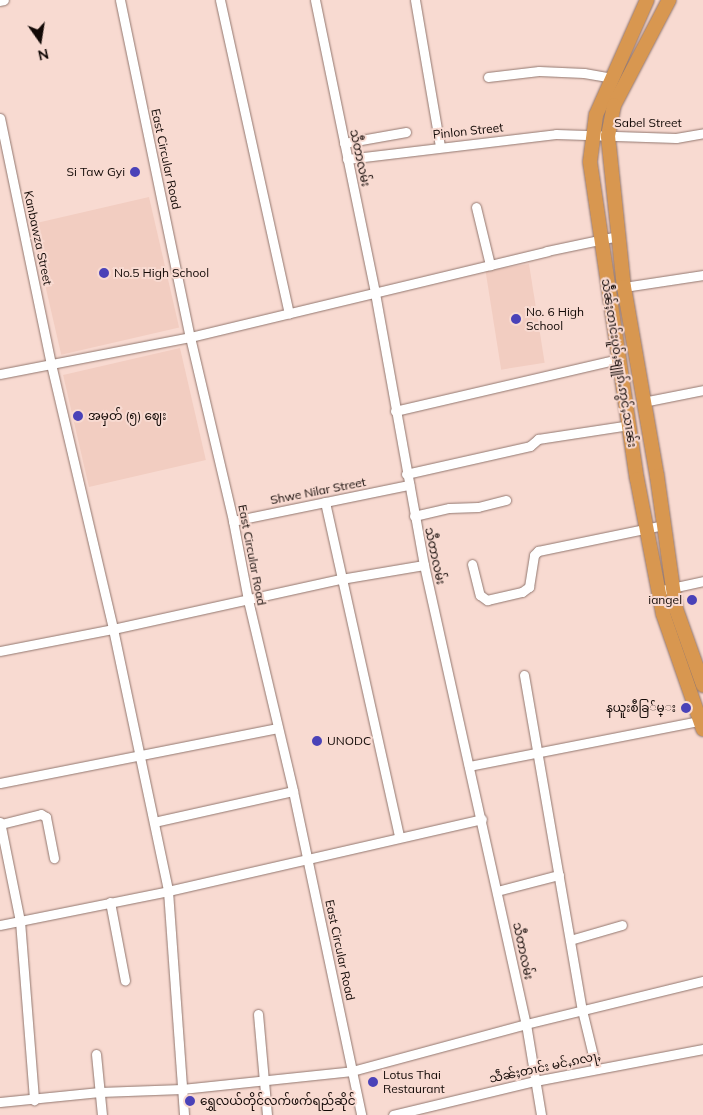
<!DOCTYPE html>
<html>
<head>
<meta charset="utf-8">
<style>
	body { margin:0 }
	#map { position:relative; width:703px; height:1115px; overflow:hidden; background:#f8dad1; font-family:Mulish,"Noto Sans Myanmar",sans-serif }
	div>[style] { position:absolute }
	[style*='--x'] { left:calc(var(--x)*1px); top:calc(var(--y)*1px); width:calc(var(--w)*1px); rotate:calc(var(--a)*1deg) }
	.built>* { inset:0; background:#f2cdc1; transform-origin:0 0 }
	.roads { filter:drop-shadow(0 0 1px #92776f) drop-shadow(0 0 1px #92776f) }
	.minor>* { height:9px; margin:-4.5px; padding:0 4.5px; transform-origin:4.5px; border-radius:4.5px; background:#fff }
	.trunk>* { height:14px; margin:-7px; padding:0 7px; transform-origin:7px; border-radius:7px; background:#d89750 }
	.dots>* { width:14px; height:14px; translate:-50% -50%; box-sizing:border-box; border:2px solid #f8dad1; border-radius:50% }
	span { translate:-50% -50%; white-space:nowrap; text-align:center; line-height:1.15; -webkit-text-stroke:4px #f8dad1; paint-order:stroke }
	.street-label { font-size:12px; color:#120906 }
	.poi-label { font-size:12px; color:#120906 }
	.right { translate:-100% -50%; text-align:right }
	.left { translate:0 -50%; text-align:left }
	.north { position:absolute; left:15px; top:15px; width:50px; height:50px; -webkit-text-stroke:4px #f8dad1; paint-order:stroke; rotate:167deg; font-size:14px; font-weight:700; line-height:20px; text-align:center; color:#120906 }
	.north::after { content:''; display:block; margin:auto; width:18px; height:22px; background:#120906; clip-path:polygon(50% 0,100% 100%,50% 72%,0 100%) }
</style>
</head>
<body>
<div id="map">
	<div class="built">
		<div style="left:149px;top:197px;width:134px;height:121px;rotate:77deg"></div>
		<div style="left:529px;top:264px;width:100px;height:44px;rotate:81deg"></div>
		<div style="left:180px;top:348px;width:115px;height:120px;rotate:77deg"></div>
	</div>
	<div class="roads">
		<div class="minor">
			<div style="--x:120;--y:0;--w:344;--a:78.3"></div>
			<div style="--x:190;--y:337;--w:189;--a:76.8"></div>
			<div style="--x:233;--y:521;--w:80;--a:79.2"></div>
			<div style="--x:248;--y:600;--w:196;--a:76.7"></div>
			<div style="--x:293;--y:791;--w:331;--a:78.1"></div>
			<div style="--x:220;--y:0;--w:321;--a:77.6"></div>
			<div style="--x:315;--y:0;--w:299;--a:78.4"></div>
			<div style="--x:375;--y:293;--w:276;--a:79.8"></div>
			<div style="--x:424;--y:565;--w:470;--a:77.5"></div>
			<div style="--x:526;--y:1024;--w:92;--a:80.6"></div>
			<div style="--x:415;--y:0;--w:148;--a:80.3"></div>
			<div style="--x:0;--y:1;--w:4;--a:-14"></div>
			<div style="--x:488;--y:77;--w:51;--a:-6.7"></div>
			<div style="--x:539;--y:71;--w:45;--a:2.5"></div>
			<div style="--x:584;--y:73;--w:27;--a:10"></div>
			<div style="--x:0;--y:118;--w:251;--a:78.3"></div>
			<div style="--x:51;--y:364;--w:272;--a:76.8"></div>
			<div style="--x:113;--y:629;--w:268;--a:78.1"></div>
			<div style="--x:168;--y:891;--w:225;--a:85.9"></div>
			<div style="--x:344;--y:143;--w:63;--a:-10.1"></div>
			<div style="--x:347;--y:159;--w:210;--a:-6.8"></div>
			<div style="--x:556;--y:134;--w:120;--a:1.9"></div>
			<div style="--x:676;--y:138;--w:27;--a:-10"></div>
			<div style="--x:476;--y:207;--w:60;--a:76.4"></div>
			<div style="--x:624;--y:287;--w:80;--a:-8.6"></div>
			<div style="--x:0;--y:374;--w:194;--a:-11"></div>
			<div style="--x:190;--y:337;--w:367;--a:-13.5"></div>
			<div style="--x:547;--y:251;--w:73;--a:-11.9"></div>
			<div style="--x:643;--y:402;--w:61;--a:-11.3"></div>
			<div style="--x:395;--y:411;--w:230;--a:-13.1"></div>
			<div style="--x:406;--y:474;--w:127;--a:-12.7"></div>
			<div style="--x:530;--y:446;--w:11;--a:-41"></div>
			<div style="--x:538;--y:439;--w:92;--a:-8.7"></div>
			<div style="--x:325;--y:502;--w:343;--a:77.5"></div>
			<div style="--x:414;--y:516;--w:36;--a:-13"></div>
			<div style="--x:449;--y:508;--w:29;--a:-2"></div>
			<div style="--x:478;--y:507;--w:29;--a:-14"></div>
			<div style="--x:233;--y:521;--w:180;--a:-11.6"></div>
			<div style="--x:472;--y:564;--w:32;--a:76"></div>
			<div style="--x:480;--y:595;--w:9;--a:36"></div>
			<div style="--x:487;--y:600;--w:36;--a:-13"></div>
			<div style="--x:522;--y:592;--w:9;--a:-36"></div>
			<div style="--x:529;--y:587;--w:32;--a:-81"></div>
			<div style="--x:534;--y:555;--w:6;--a:-45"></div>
			<div style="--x:538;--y:551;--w:129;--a:-11.7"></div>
			<div style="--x:658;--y:591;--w:46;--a:-12.5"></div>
			<div style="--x:0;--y:651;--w:115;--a:-11"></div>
			<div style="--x:113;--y:629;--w:233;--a:-12.4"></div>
			<div style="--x:341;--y:579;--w:84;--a:-9.6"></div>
			<div style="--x:524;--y:675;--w:340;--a:80.2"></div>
			<div style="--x:582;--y:1010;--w:60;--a:76.4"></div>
			<div style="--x:469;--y:766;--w:238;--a:-11.1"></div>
			<div style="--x:0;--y:783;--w:283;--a:-11.2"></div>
			<div style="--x:0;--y:822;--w:101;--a:78.6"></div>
			<div style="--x:20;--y:921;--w:180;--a:85.5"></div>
			<div style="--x:154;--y:822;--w:142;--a:-12.6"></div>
			<div style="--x:1;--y:824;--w:41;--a:-14"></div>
			<div style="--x:41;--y:814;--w:6;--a:31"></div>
			<div style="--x:46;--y:817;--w:42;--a:79"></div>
			<div style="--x:497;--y:891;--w:64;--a:-14.5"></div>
			<div style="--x:110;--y:902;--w:80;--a:79.2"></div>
			<div style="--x:0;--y:925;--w:171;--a:-11.4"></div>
			<div style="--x:168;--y:891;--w:322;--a:-12.9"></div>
			<div style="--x:570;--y:940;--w:54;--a:-16.1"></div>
			<div style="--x:258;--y:1014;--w:101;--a:84.9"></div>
			<div style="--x:96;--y:1054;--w:61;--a:84.4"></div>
			<div style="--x:0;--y:1102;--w:100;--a:-5.7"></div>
			<div style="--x:100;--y:1092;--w:82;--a:-2.1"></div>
			<div style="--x:182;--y:1089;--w:171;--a:-6"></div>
			<div style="--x:352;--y:1071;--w:180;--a:-15.1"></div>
			<div style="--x:526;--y:1024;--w:182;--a:-13.7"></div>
			<div style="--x:393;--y:1115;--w:146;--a:-13.5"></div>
			<div style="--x:535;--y:1081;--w:171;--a:-10.8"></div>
		</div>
		<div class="trunk">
			<div style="--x:647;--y:0;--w:126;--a:113.9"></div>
			<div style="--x:596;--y:115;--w:47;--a:97.3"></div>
			<div style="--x:590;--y:162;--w:320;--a:81.6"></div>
			<div style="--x:637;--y:479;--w:137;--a:79.1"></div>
			<div style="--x:663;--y:614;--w:122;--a:70.8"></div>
			<div style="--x:669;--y:0;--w:119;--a:117.6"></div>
			<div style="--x:614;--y:105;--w:32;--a:101"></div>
			<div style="--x:608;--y:136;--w:152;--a:84"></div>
			<div style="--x:624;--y:287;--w:192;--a:80.1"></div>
			<div style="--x:657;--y:476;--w:134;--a:81.9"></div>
			<div style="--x:676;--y:609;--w:81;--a:70.4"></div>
		</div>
	</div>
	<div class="dots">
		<div style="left:135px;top:172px;background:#4a42b8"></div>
		<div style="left:104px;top:273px;background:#4a42b8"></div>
		<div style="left:516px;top:319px;background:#4a42b8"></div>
		<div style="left:78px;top:416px;background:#4a42b8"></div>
		<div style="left:692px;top:600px;background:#4a42b8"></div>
		<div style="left:686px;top:708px;background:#4a42b8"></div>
		<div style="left:317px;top:741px;background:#4a42b8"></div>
		<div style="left:373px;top:1082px;background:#4a42b8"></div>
		<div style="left:190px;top:1101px;background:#4a42b8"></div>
	</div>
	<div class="street-label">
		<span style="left:648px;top:123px">Sabel Street</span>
		<span style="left:468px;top:131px;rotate:-6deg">Pinlon Street</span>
		<span style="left:360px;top:158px;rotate:78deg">သီတာလမ်း</span>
		<span style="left:166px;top:159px;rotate:78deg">East Circular Road</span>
		<span style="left:38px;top:238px;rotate:78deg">Kanbawza Street</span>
		<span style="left:619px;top:363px;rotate:81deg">သဵႅၼ်ႈတၢင်းပူဝ်ႇၶျူၵ်ႉဢွင်ႇသၢၼ်း</span>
		<span style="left:318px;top:491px;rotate:-11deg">Shwe Nilar Street</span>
		<span style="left:252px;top:555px;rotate:79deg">East Circular Road</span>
		<span style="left:435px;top:556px;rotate:78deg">သီတာလမ်း</span>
		<span style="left:340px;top:950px;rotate:78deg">East Circular Road</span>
		<span style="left:523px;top:951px;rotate:78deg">သီတာလမ်း</span>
		<span style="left:545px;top:1067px;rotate:-12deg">သဵၼ်ႈတၢင်း မင်ႇၵလႃႇ</span>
	</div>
	<div class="poi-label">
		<span class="right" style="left:125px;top:172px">Si Taw Gyi</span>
		<span class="left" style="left:114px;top:273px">No.5 High School</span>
		<span class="left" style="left:526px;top:319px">No. 6 High<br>School</span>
		<span class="left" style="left:88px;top:416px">အမှတ် (၅) ဈေး</span>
		<span class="right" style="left:682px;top:600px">iangel</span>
		<span class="right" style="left:676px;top:708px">နယူးစီခြ်မ္း</span>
		<span class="left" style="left:327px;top:741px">UNODC</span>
		<span class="left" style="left:383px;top:1082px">Lotus Thai<br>Restaurant</span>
		<span class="left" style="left:200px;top:1101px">ရွှေလယ်တိုင်လက်ဖက်ရည်ဆိုင်</span>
	</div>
	<div class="north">N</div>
</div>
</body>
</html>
